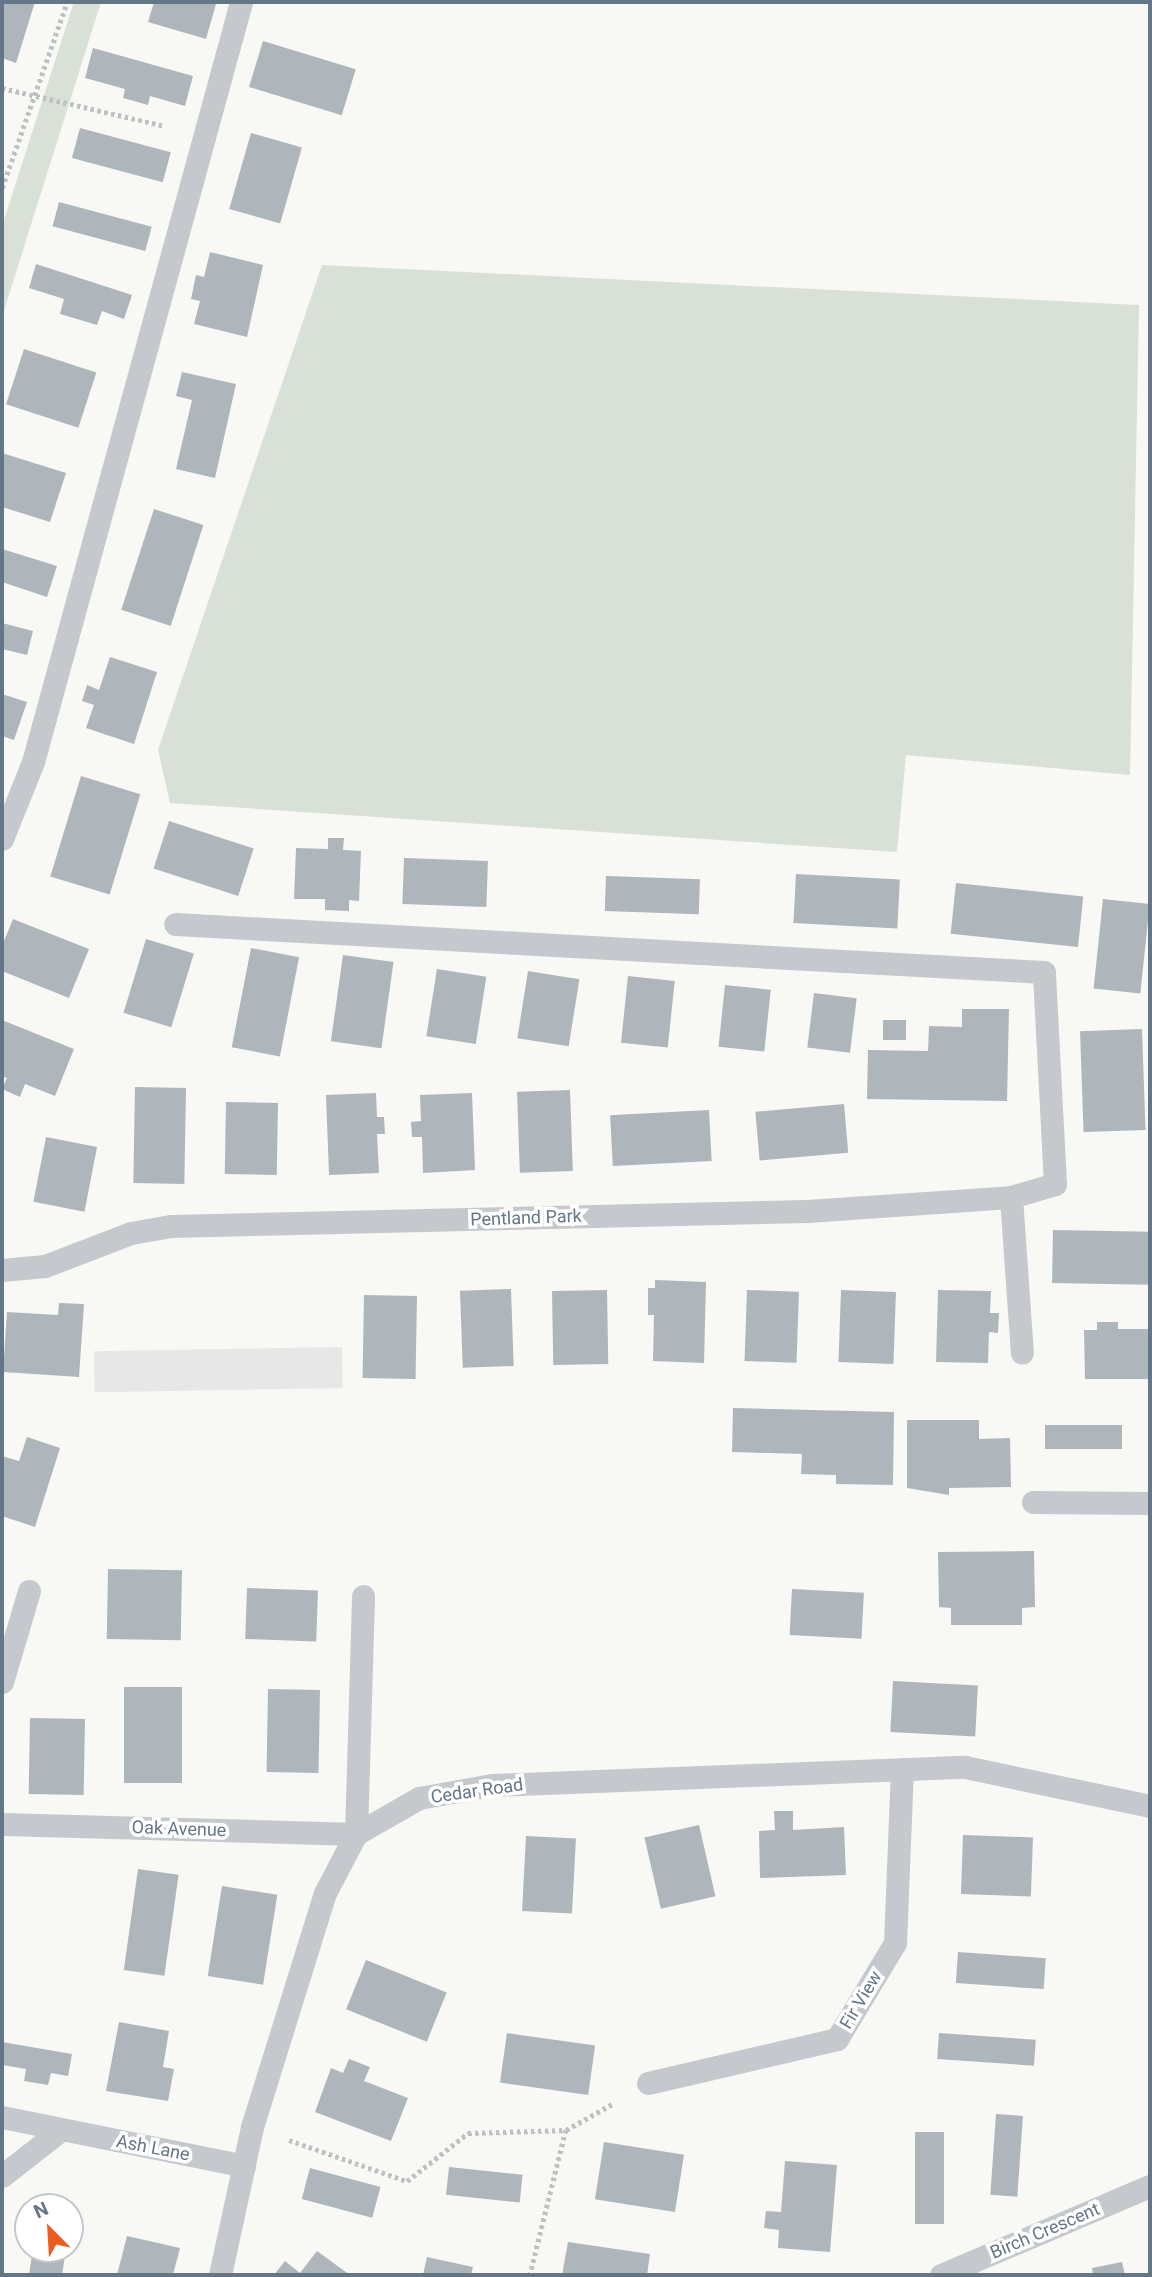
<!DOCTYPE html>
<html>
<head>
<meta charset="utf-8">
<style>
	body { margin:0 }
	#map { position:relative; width:1152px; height:2277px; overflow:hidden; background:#f8f8f5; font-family:Roboto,sans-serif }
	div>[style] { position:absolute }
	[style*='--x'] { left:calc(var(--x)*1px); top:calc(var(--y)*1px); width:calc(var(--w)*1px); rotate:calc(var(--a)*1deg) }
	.built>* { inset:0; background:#e6e7e6; transform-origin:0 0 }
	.green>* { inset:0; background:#d9e0d6 }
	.building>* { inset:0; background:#aeb6bc; transform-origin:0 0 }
	.path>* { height:4.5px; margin-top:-2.25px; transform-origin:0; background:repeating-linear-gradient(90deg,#bec1c3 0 3.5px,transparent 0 7px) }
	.service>* { height:23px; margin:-11.5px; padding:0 11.5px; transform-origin:11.5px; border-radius:11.5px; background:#c5c9cd }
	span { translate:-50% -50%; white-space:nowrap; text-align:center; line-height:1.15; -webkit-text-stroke:7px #fff; paint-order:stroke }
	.street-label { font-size:18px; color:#657688 }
	.frame { position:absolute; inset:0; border:4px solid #657688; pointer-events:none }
	.north { position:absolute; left:14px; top:2193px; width:70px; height:70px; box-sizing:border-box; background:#fff; border:2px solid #c1c8cf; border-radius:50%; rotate:336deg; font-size:19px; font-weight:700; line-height:28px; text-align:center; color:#657688 }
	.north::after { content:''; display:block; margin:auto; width:24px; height:32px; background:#ed5b20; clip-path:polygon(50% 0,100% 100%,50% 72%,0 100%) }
</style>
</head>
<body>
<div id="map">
	<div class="built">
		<div style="left:342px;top:1347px;width:41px;height:248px;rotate:89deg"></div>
	</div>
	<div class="green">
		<div style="clip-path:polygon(74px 2px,101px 2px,2px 317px,2px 226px)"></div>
		<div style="clip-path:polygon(322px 265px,1139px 305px,1130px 775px,906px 755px,897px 852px,170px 803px,158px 750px)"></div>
	</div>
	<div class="building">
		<div style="clip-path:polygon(2px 2px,35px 2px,16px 63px,2px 58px)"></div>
		<div style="clip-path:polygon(154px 2px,216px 4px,206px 39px,148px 22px)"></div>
		<div style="left:263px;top:41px;width:97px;height:48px;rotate:17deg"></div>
		<div style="clip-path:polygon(93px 48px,193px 76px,185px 106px,150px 96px,148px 105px,123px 98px,125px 89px,85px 78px)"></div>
		<div style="left:80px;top:128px;width:94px;height:31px;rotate:15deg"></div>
		<div style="left:251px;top:133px;width:53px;height:79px;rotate:16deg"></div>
		<div style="left:59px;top:202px;width:96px;height:25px;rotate:15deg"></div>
		<div style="clip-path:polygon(210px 252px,263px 265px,247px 337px,194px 324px,200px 301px,191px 299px,196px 275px,204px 277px)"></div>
		<div style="clip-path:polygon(36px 264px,132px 295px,124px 319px,102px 311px,97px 325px,60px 314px,64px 299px,29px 288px)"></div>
		<div style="left:24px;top:349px;width:76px;height:58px;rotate:18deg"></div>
		<div style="clip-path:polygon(182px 372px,236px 384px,215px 478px,176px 469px,192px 400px,176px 396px)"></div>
		<div style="clip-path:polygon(2px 453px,66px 473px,50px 522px,2px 507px)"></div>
		<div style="left:154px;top:509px;width:52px;height:106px;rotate:18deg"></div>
		<div style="clip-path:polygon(2px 549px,57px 566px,47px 597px,2px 582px)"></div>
		<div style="clip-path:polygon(2px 623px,33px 631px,27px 655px,2px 649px)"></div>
		<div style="clip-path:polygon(110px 657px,157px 672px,134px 744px,86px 728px,94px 705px,82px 701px,87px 685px,99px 690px)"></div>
		<div style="clip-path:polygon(2px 694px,27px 702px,14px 740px,2px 736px)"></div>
		<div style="left:81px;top:776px;width:62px;height:105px;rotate:17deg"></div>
		<div style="left:169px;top:821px;width:89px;height:50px;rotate:18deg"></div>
		<div style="clip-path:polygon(328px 838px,344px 838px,343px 850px,361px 851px,359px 901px,349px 900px,349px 911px,325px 910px,325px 899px,294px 899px,296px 848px,328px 849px)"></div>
		<div style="left:404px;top:858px;width:84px;height:46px;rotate:2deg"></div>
		<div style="left:796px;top:874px;width:104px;height:49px;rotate:3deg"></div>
		<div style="left:606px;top:876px;width:94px;height:35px;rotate:2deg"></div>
		<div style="left:956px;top:883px;width:128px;height:51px;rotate:6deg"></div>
		<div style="left:1103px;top:899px;width:47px;height:90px;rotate:6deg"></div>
		<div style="clip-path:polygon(13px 919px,89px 949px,69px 998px,2px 971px,2px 946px)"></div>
		<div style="left:146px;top:939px;width:50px;height:77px;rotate:17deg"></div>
		<div style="left:251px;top:948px;width:49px;height:101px;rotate:11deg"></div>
		<div style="left:343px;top:955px;width:51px;height:87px;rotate:8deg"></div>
		<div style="left:437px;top:969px;width:50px;height:68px;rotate:9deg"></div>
		<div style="left:528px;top:971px;width:52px;height:68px;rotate:9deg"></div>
		<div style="left:628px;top:976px;width:47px;height:67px;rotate:6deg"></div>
		<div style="left:725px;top:985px;width:46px;height:62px;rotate:6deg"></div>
		<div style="left:814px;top:993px;width:43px;height:55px;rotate:7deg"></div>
		<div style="clip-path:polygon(962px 1009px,1009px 1009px,1007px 1101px,867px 1099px,868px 1050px,928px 1051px,929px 1026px,962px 1027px)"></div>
		<div style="clip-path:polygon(2px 1020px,74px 1049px,55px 1096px,25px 1084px,20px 1097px,2px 1089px,7px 1078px,2px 1076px)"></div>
		<div style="left:883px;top:1020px;width:23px;height:20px"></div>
		<div style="left:1142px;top:1029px;width:101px;height:62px;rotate:88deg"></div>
		<div style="left:135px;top:1087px;width:51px;height:96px;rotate:1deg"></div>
		<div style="left:570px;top:1090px;width:81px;height:53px;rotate:88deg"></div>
		<div style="clip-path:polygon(376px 1093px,377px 1117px,384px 1117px,385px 1134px,377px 1134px,379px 1173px,329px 1175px,326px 1095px)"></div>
		<div style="clip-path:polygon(472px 1093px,475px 1170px,423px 1173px,422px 1137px,412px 1137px,411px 1122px,421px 1121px,420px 1095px)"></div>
		<div style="left:226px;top:1102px;width:52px;height:72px;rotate:1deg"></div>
		<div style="left:844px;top:1104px;width:49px;height:89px;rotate:85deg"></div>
		<div style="left:709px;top:1110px;width:51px;height:99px;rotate:87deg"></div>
		<div style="left:46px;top:1137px;width:52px;height:66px;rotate:11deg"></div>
		<div style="left:1053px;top:1230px;width:97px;height:53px;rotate:1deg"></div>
		<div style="clip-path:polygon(655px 1280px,706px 1282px,704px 1363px,653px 1361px,654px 1315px,648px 1315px,648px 1288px,655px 1288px)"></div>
		<div style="left:511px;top:1289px;width:77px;height:51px;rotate:88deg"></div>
		<div style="left:607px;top:1290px;width:74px;height:55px;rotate:89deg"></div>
		<div style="left:747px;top:1290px;width:52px;height:71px;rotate:2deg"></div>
		<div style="left:841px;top:1290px;width:55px;height:72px;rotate:2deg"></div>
		<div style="clip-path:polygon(938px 1290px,991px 1291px,990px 1313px,999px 1313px,998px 1333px,989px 1332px,988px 1363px,936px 1362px)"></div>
		<div style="left:364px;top:1295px;width:53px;height:83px;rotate:1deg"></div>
		<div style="clip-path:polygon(59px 1303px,84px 1304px,79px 1377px,3px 1372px,7px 1312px,58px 1315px)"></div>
		<div style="clip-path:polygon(1097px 1322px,1118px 1322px,1118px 1329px,1150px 1329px,1150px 1379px,1085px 1379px,1084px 1330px,1097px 1330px)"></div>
		<div style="clip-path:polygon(733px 1408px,894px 1412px,893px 1485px,836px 1484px,836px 1475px,801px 1474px,802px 1454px,732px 1452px)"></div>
		<div style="clip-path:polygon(907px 1420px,979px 1420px,979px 1439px,1010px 1438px,1011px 1487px,949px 1488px,949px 1495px,907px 1488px)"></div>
		<div style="left:1122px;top:1425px;width:24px;height:77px;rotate:90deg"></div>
		<div style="clip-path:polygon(27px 1437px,60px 1448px,35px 1527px,2px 1516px,2px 1456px,19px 1461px)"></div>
		<div style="clip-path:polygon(1034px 1551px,1035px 1607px,1022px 1608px,1022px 1625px,951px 1625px,951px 1608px,939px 1607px,938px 1552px)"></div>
		<div style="left:108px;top:1569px;width:74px;height:70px;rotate:1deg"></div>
		<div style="left:247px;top:1588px;width:71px;height:51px;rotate:2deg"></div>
		<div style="left:792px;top:1589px;width:72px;height:46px;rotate:3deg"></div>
		<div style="left:893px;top:1681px;width:85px;height:51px;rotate:3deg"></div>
		<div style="left:124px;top:1687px;width:58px;height:96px"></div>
		<div style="left:268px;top:1689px;width:52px;height:83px;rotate:1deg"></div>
		<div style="left:30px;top:1718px;width:55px;height:76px;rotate:1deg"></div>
		<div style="clip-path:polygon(774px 1811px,793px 1811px,793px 1830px,844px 1827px,846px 1875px,760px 1878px,759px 1831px,775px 1830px)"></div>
		<div style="left:699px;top:1825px;width:73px;height:56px;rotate:77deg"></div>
		<div style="left:963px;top:1835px;width:70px;height:59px;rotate:2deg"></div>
		<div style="left:526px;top:1836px;width:50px;height:75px;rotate:3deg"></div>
		<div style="left:138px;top:1869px;width:41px;height:102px;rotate:8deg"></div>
		<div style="left:222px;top:1886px;width:56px;height:91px;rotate:9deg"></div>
		<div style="left:958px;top:1952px;width:88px;height:31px;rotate:4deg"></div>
		<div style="left:366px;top:1960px;width:87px;height:53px;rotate:22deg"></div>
		<div style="clip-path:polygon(119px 2022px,169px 2031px,163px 2067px,174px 2069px,168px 2101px,106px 2091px)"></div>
		<div style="left:507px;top:2033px;width:89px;height:50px;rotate:8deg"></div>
		<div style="left:939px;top:2033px;width:97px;height:26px;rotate:4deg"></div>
		<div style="clip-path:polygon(2px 2042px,72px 2054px,68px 2076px,51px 2073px,48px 2085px,24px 2081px,26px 2069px,2px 2065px)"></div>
		<div style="clip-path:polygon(349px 2059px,370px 2067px,364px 2081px,408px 2098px,391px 2141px,315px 2112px,331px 2068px,343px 2073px)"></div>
		<div style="left:996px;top:2114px;width:27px;height:81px;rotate:4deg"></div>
		<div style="left:915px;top:2132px;width:29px;height:92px"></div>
		<div style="left:604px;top:2142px;width:81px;height:58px;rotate:9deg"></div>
		<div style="clip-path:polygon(785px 2161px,837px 2165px,830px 2252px,778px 2248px,779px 2230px,764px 2228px,766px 2211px,781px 2212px)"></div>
		<div style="left:449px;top:2167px;width:74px;height:28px;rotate:6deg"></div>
		<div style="left:310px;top:2168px;width:73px;height:32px;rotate:15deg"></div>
		<div style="clip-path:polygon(127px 2236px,180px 2248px,173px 2275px,117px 2275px)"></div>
		<div style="clip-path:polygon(568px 2242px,650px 2254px,647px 2275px,562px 2275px)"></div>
		<div style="clip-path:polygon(33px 2249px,66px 2249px,62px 2275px,29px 2275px)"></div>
		<div style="clip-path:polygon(317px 2251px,350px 2275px,274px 2275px,285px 2261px,300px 2273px)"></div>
		<div style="clip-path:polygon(427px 2257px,473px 2267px,471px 2275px,423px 2275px)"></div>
		<div style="clip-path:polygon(1122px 2262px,1125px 2275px,1093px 2275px,1092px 2268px)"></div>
	</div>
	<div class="path">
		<div style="--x:2;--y:88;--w:167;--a:13.1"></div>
		<div style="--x:2;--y:188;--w:197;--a:-70.7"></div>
		<div style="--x:566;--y:2130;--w:55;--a:-29.4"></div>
		<div style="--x:289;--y:2140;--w:125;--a:19.2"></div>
		<div style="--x:407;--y:2181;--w:78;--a:-38.2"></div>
		<div style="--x:468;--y:2133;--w:98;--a:-1.8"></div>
		<div style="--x:566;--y:2130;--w:149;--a:103.9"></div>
	</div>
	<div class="service">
		<div style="--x:2;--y:839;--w:83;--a:-68.1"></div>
		<div style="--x:33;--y:762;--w:788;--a:-74.69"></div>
		<div style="--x:1011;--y:1197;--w:156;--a:86"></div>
		<div style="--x:2;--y:1270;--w:43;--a:-5.3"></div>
		<div style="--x:45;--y:1266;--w:92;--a:-21"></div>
		<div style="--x:131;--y:1233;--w:41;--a:-9.9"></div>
		<div style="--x:171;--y:1226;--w:636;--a:-1.35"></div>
		<div style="--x:807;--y:1211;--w:204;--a:-3.9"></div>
		<div style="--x:1011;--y:1197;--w:46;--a:-16.5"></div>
		<div style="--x:1055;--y:1184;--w:212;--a:-93"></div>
		<div style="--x:1044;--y:972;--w:870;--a:-176.84"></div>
		<div style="--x:1033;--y:1502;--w:117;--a:0.5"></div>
		<div style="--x:2;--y:1682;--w:95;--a:-73.5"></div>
		<div style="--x:2;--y:1824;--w:354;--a:1.6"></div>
		<div style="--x:356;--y:1834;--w:238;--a:-88.3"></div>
		<div style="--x:648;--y:2083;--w:194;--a:-13.1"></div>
		<div style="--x:837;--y:2039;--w:112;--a:-58.9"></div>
		<div style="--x:895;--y:1943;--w:174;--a:-87.7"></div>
		<div style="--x:2;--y:2117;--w:247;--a:11.4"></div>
		<div style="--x:2;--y:2176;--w:76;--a:-38.1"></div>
		<div style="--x:220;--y:2275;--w:151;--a:-77.8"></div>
		<div style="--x:252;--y:2127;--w:245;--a:-72.7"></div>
		<div style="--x:325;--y:1893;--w:67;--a:-62.3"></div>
		<div style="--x:356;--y:1834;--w:73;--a:-29.7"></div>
		<div style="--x:419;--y:1798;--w:74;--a:-10.1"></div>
		<div style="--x:492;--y:1785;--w:473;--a:-2.2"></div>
		<div style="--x:965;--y:1767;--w:189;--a:11.9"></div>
		<div style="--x:941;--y:2275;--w:227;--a:-23.1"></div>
	</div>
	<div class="street-label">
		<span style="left:526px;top:1218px;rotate:-2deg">Pentland Park</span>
		<span style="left:477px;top:1791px;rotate:-8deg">Cedar Road</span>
		<span style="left:179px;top:1829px;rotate:2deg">Oak Avenue</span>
		<span style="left:861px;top:2000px;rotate:-59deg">Fir View</span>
		<span style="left:153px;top:2148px;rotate:11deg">Ash Lane</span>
		<span style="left:1045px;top:2231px;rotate:-23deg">Birch Crescent</span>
	</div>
	<div class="frame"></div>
	<div class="north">N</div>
</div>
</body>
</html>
